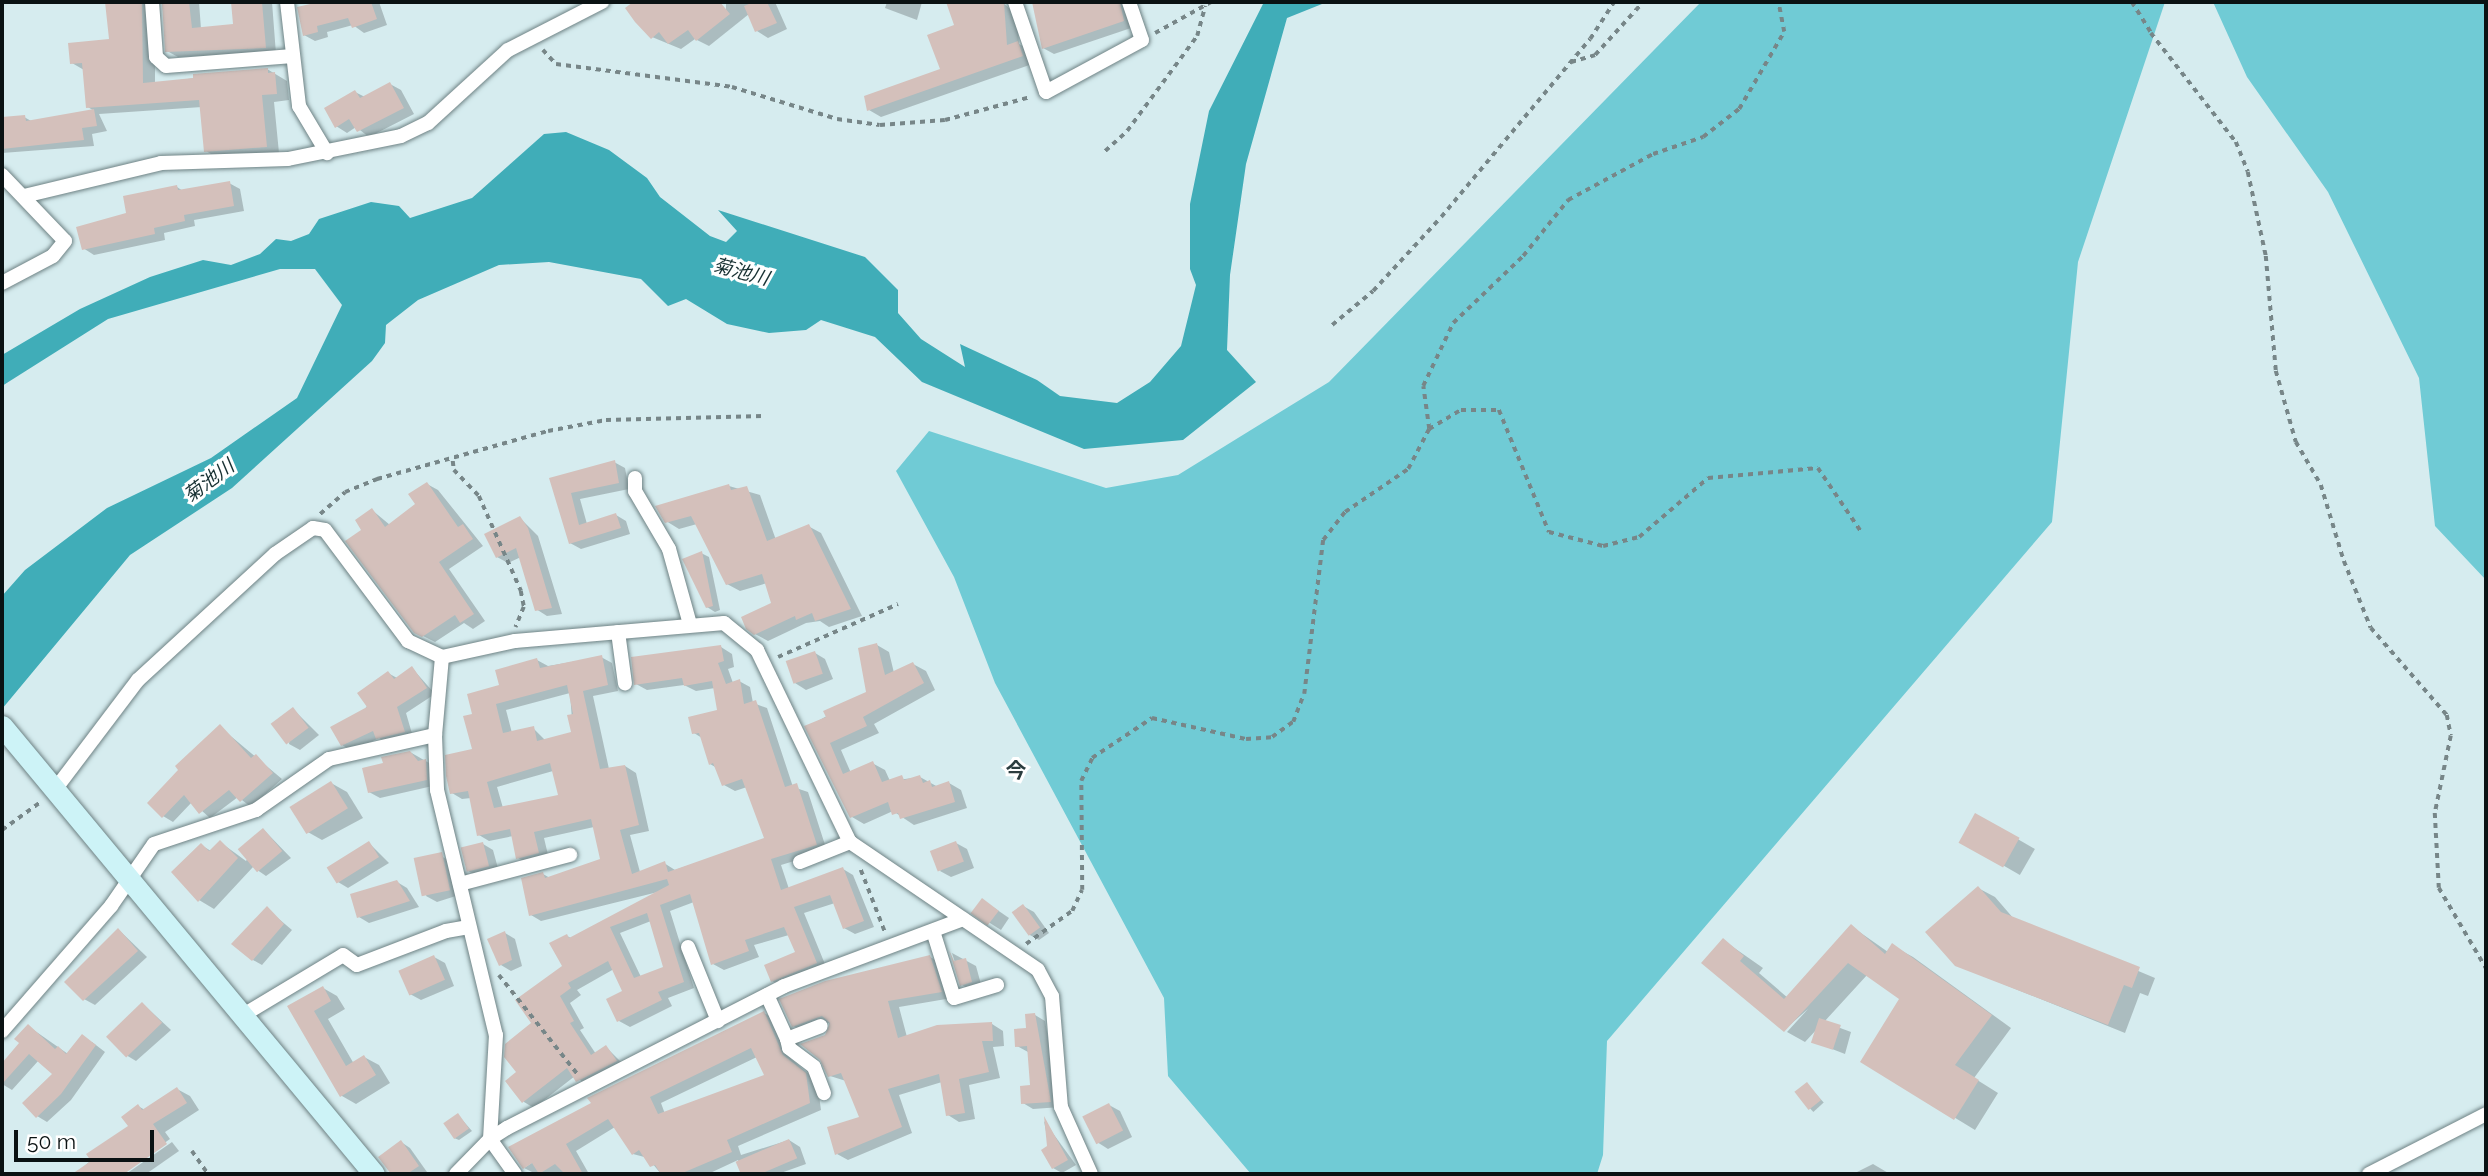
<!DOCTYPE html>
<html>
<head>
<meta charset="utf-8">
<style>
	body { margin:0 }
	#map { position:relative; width:2488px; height:1176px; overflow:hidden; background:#d6ecef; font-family:Raleway,"Noto Sans JP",sans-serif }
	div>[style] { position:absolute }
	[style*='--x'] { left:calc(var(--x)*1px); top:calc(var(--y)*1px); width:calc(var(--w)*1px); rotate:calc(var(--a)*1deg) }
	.green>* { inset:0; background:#70cbd5 }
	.water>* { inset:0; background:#40adb8 }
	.shadow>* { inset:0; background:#0003; transform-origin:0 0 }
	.building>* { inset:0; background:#d4c0bb; transform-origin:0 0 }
	.path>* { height:3.5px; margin-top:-1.75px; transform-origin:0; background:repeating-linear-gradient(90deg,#778688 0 5px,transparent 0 10px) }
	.roads { filter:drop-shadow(0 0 2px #6e8284) drop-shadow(0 0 2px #6e8284) }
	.street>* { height:14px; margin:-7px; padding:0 7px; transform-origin:7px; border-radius:7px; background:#fff }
	.secondary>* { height:21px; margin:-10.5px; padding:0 10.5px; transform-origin:10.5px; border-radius:10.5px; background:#cdf3f7 }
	span { translate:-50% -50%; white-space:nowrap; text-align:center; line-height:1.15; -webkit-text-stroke:6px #fff; paint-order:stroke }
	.water-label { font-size:19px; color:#183133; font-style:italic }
	.quarter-label { font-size:21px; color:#2a3c3e; font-weight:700 }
	.frame { position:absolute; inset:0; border:4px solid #0a1213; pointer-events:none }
	.scale { position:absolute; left:14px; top:1130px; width:140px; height:32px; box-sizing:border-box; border:4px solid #0a1213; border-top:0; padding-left:9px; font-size:21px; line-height:24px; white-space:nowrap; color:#0a1213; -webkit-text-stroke:5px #fff; paint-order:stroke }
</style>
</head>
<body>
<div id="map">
	<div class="green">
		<div style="clip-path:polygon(1701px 2px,2165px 2px,2078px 262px,2052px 522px,1607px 1041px,1603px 1155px,1597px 1174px,1251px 1174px,1168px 1076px,1164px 998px,995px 683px,954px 577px,896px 471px,929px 431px,1106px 488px,1178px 475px,1329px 382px)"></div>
		<div style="clip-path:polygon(2213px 2px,2486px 2px,2486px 580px,2435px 526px,2419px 378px,2328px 192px,2247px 77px)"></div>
	</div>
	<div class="water">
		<div style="clip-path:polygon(1264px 2px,1327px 2px,1287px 18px,1246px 164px,1230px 275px,1227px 350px,1256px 382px,1183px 440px,1084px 449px,922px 382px,875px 337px,821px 320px,806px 330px,769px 333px,727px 324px,686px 299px,668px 306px,641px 279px,549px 262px,499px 265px,418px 300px,386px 325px,385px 343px,372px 361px,232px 488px,130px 555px,2px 709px,2px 596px,25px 570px,107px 508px,211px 458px,297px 398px,342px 305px,315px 269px,280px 269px,108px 319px,2px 386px,2px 355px,80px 309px,150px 277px,203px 260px,231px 265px,260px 254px,276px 239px,291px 241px,309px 234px,319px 219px,371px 202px,399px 206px,410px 218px,472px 198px,544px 134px,566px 132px,609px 150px,647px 178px,660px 197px,710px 236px,726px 242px,737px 231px,718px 210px,865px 257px,898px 290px,898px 313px,921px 339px,965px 367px,960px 344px,1037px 380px,1060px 396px,1117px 403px,1150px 382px,1181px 346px,1196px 285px,1190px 269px,1190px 204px,1209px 111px)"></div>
	</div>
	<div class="shadow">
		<div style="clip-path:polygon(108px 2px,145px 2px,155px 7px,155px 83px,267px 69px,287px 81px,289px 100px,274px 102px,279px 153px,218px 158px,206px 151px,202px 107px,99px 114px,107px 131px,92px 134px,94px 146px,2px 153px,2px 119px,24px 117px,33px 122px,94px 111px,88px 107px,84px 70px,72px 63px,111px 41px)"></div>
		<div style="clip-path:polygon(162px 2px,199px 2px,201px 29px,235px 25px,232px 2px,272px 2px,276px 54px,178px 57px,167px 51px)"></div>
		<div style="clip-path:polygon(326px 2px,379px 2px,387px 25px,364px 33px,353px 25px,327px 32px,328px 37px,315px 41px,304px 35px,299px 9px)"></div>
		<div style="clip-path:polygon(635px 2px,718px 2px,726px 12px,726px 2px,775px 2px,787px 29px,768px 38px,757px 31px,749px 14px,709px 46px,695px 39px,681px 49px,652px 37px,627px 8px)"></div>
		<div style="clip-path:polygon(887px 2px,922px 2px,917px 20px,885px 8px)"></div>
		<div style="clip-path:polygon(947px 2px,1002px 2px,1017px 15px,1019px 44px,1031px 50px,1035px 63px,881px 117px,869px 110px,942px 70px,956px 26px)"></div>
		<div style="clip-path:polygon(1033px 2px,1128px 2px,1134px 27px,1054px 54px,1043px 48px)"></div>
		<div style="clip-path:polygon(390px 84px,401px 90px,414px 114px,369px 137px,356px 127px,347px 133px,336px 126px,355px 92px,365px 97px)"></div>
		<div style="clip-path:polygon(229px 183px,240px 189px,244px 211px,194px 220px,195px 226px,164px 233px,165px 240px,94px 255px,83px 248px,177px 187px,183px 191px)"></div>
		<div style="clip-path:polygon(614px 462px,625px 468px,629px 489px,580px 499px,587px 524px,616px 515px,626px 521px,630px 534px,581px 549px,570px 543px,551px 479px)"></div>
		<div style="clip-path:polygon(427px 484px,438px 490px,483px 546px,449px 569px,485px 621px,473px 629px,464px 623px,435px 642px,415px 632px,364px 530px,372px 510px,390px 525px,417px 504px)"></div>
		<div style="clip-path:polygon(729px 486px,760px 495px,776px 540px,808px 526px,821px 533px,862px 616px,829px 627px,820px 621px,806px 623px,768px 641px,755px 634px,773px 604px,767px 583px,740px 591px,727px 584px,697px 524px,679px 529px,666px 521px)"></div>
		<div style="clip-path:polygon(520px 518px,538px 536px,562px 614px,547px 616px,536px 609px,521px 557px,508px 563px,497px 557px)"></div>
		<div style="clip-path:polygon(701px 553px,709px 557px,720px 610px,715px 612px,707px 607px)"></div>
		<div style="clip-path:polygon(877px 645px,889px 652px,894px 673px,913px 664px,926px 671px,935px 690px,874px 724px,879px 733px,841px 750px,851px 773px,872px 763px,885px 770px,890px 781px,920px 777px,938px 787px,949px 783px,961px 790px,967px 808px,914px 825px,893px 811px,864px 824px,852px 817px,807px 727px,868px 693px)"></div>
		<div style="clip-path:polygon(evenodd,721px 647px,732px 654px,734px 667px,728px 669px,733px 683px,739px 681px,750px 687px,753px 703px,767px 708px,793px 787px,808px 792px,827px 851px,781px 865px,789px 889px,843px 869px,853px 875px,874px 927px,855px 934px,844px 928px,835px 903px,804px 913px,827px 969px,783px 987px,772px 981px,797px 953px,789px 935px,754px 945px,759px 957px,724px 970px,713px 964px,694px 902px,670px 911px,694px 988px,668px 998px,672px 1006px,630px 1027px,619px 1021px,624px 992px,614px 969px,577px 990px,581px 995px,570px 1003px,584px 1028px,580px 1030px,596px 1054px,606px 1047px,626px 1067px,589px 1087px,575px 1076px,534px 1108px,524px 1102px,519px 1072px,534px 1024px,564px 967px,567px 936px,571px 938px,662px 891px,541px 921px,531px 915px,543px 874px,550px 878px,602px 861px,594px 827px,544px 838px,549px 859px,529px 864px,518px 858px,513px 836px,489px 841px,479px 835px,471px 798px,462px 799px,452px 793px,475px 750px,475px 715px,501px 686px,537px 660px,548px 666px,601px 657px,612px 663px,618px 691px,593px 696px,609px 769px,625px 766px,636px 773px,649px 831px,630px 835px,640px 872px,664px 863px,675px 870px,767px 839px,747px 787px,735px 791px,724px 785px,717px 768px,710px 764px,702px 738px,694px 733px,719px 712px,715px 688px,696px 691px,684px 685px,647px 690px,636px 684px,721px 647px,570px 693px,573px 733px,545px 740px,533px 728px,512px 733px,506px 710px,570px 693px,721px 647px,553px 771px,560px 797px,503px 808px,497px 787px,553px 771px,721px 647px,651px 921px,665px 968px,641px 977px,620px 933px,651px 921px)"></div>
		<div style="clip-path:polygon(815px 653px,825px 659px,833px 679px,806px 690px,795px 683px)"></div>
		<div style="clip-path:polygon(412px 668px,435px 694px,406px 713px,413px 737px,387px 743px,379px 738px,352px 751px,342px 745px,388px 673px,397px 678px)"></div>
		<div style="clip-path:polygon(293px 709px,319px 735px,300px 750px,289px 744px)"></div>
		<div style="clip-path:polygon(220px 727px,282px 779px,251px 807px,238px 797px,210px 818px,192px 802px,173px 822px,163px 816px)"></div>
		<div style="clip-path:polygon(410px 752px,436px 767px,437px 785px,380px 798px,369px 792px)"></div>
		<div style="clip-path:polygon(331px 783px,347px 792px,363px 818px,322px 840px,306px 831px)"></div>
		<div style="left:1976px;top:815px;width:68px;height:30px;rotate:30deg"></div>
		<div style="clip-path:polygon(264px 830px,291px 858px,266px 876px,253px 867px,214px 909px,199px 900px,201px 845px,211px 851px,220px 842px,246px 861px)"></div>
		<div style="clip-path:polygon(369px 843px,389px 863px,348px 888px,338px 882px)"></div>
		<div style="clip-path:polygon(956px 843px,967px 849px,974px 868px,951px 877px,940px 871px)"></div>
		<div style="clip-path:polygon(483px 844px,493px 850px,499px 872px,479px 877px,468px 871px)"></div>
		<div style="clip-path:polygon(439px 855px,450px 861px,459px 895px,437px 902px,426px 896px)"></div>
		<div style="clip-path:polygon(397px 882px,407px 888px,419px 907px,369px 923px,359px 917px)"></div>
		<div style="clip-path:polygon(1978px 888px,1995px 897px,2014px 919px,2155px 978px,2148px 996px,2140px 993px,2125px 1033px,1956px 965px)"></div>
		<div style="clip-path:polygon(1023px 906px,1034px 912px,1049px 933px,1039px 940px,1028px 934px)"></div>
		<div style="clip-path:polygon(993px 907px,1009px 918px,1001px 930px,974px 913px)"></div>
		<div style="clip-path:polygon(267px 909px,292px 930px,262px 965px,253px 960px)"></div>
		<div style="clip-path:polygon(1851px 926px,1888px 952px,1893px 946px,1913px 957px,2011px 1028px,1974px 1078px,1998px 1093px,1975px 1130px,1862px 1061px,1901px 999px,1868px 974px,1824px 1022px,1851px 1032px,1845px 1054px,1814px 1042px,1818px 1028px,1805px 1042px,1787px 1032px,1808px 1009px,1784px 1030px,1723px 940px,1763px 968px,1759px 973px,1788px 998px)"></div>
		<div style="clip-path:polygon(119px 930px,147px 957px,95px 1005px,84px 999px)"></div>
		<div style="clip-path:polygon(505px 933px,515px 939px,522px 966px,511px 971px,501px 965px)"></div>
		<div style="clip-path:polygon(952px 953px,976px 966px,982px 988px,972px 991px,962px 985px)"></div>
		<div style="clip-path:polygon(434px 957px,445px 963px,454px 986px,421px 1000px,410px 994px)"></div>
		<div style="clip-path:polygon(930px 957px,942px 963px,952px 998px,899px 1007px,907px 1037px,992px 1024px,1003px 1031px,1004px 1046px,993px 1047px,1000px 1078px,969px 1085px,975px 1119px,959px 1122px,948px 1115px,942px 1082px,899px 1095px,912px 1133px,848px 1160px,837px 1154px,861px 1118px,846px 1081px,830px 1076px,829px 1023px,805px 1032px,793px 1026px)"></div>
		<div style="clip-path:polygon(323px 988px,337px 996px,345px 1009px,328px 1019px,354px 1064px,364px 1057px,379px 1065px,390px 1083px,356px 1104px,342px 1096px,289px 1007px)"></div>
		<div style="clip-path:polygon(143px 1004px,171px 1030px,136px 1061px,126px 1055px)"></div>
		<div style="clip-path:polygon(evenodd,764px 1013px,775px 1019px,791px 1059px,817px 1081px,821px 1110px,738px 1146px,741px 1155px,789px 1140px,800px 1147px,806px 1164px,778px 1174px,744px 1174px,738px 1160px,708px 1174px,661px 1174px,648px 1158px,633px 1154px,615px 1127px,576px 1151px,589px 1174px,536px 1174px,524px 1168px,764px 1013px,757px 1057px,766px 1076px,665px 1114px,661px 1103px,757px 1057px)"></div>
		<div style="clip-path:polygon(1035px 1015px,1045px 1021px,1061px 1107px,1033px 1109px,1023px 1103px,1032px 1087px,1028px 1052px,1017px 1046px)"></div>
		<div style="clip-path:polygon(28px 1026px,68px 1054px,92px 1042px,105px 1052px,71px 1100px,47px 1122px,37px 1116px,54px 1074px,39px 1060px,12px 1090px,2px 1084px,2px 1065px,22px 1043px)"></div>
		<div style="left:1807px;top:1084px;width:25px;height:14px;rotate:48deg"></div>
		<div style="clip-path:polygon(177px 1089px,190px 1096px,199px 1110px,165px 1132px,170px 1139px,120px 1174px,75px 1174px,130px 1127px,138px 1106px,145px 1110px)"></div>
		<div style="clip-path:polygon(1109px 1105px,1120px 1111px,1132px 1137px,1108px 1149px,1097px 1142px)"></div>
		<div style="clip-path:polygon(458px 1115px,472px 1131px,459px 1140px,454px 1138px)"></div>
		<div style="clip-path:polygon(1044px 1121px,1076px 1165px,1062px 1173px,1053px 1168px)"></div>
		<div style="clip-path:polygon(172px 1142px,179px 1151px,146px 1174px,126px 1174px)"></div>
		<div style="clip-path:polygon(401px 1142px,410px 1148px,427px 1172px,392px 1174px,381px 1157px)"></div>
		<div style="clip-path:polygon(1873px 1164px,1890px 1174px,1853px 1174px)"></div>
	</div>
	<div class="building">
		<div style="clip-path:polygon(105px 2px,142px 2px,143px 83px,193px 78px,193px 74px,268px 68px,268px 73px,275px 72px,277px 94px,262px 95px,267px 147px,204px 152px,199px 100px,86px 108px,82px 63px,70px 64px,68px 43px,109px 39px)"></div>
		<div style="clip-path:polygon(162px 2px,189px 2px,192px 28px,233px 24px,231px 2px,262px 2px,266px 48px,165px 52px)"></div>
		<div style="clip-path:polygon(319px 2px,371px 2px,377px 19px,352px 28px,348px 18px,317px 26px,318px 32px,303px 36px,297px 7px)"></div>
		<div style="clip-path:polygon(633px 2px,720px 2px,730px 14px,696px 41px,688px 30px,668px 44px,659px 32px,651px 39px,635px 22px,625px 8px)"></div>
		<div style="clip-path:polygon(754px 2px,767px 2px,777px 23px,755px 32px,744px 6px)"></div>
		<div style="clip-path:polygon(946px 2px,1004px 2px,1007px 45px,1018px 41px,1023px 56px,867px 111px,864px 96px,940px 69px,927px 35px,954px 25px)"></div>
		<div style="clip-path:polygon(1032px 2px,1120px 2px,1124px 21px,1042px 49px)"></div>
		<div style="clip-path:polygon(390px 82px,404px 108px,357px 132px,349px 119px,335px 128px,324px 108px,355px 90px,360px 98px)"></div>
		<div style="clip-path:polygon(94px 109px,97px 126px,82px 128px,84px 140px,2px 149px,2px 117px,25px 115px,26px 121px)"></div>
		<div style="clip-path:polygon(230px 181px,234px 206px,184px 215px,185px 221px,154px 228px,155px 234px,82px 250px,76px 227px,126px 213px,123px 196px,177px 185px,178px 190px)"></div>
		<div style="clip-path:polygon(615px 460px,619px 483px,571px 493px,579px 525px,616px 513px,621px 528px,569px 544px,549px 478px)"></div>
		<div style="clip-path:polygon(427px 482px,458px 527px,463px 524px,473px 539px,439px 562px,474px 614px,460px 623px,455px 615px,422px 637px,414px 633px,345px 541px,361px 530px,355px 520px,372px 508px,385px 527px,415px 504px,408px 494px)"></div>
		<div style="clip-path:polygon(729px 484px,731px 490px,747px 486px,767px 541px,809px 524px,851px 609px,815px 621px,812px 613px,796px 620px,795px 616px,754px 635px,746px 629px,741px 617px,771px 603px,762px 574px,726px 585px,691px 516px,665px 523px,655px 506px)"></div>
		<div style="clip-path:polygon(520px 516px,528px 528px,552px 608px,535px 611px,516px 548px,496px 558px,484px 534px)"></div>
		<div style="clip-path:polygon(702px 551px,713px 606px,706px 608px,682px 559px)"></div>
		<div style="clip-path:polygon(877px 643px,885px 675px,913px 662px,924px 683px,863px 717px,867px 726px,830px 743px,843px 774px,873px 761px,882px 782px,902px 775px,904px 780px,920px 775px,923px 783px,930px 780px,932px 787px,949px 781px,955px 802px,900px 819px,898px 813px,892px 815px,888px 802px,850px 818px,804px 726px,826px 717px,823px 711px,866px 692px,858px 648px)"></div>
		<div style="clip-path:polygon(evenodd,721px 645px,724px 661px,718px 663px,726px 684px,740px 679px,744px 704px,756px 700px,785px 787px,797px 783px,817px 845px,771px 859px,781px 890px,843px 867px,864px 921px,843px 929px,830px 895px,794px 907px,817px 963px,771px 982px,764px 965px,795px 952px,784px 927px,745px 940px,749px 951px,711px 965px,690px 894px,660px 905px,684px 982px,658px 992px,662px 1000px,617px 1022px,606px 999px,622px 991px,608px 961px,568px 983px,571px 988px,560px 996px,574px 1021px,570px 1023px,591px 1055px,606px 1045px,617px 1061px,576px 1082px,567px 1068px,522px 1103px,505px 1081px,516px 1072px,504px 1057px,505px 1044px,531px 1023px,515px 1000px,562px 966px,549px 943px,567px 934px,569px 938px,669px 885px,667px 879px,529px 916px,521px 878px,543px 872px,545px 878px,600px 859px,591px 819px,534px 832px,539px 853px,516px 859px,510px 829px,477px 836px,468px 791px,450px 794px,446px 776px,445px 755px,472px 749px,463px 716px,472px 714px,467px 694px,499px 685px,495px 670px,537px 658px,540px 668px,602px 655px,608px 685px,583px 691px,600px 769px,625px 765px,639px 825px,620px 830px,632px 874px,665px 861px,668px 872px,764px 838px,742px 779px,722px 786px,713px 763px,709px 765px,699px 733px,692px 734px,688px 717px,717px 710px,712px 681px,684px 686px,682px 678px,634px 685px,631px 657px,721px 645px,567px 685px,573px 714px,567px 715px,571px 732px,537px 741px,534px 726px,503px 733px,496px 704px,567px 685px,721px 645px,550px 763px,558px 795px,494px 808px,487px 782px,550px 763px,721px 645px,647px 913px,663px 967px,634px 978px,610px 927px,647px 913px)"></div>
		<div style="left:815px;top:651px;width:24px;height:31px;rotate:71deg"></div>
		<div style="clip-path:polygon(412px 666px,427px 688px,397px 707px,405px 732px,376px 739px,373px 731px,341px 746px,330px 727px,367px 707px,357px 693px,388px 671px,394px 679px)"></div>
		<div style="left:293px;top:707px;width:26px;height:28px;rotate:53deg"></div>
		<div style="clip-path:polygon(220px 724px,251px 758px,256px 754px,273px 773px,240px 802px,229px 790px,199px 814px,184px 795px,162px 818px,147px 803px,178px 770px,175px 766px)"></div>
		<div style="clip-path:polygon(410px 751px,418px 761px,426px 759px,427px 780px,368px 793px,362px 768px,383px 763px,381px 757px)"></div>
		<div style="left:331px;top:781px;width:32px;height:49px;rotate:58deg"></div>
		<div style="left:1975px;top:813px;width:51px;height:34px;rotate:29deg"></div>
		<div style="left:263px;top:828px;width:30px;height:33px;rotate:50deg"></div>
		<div style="clip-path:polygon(220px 840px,238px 858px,198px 902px,171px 872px,201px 843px,209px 851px)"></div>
		<div style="left:369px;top:841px;width:19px;height:50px;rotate:58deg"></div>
		<div style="left:956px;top:841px;width:22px;height:28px;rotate:69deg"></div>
		<div style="left:483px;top:842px;width:25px;height:23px;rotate:76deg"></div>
		<div style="left:442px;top:852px;width:39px;height:29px;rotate:78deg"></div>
		<div style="clip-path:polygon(397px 880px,410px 901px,357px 918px,350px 894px)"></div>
		<div style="clip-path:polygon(1978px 886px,2001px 912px,2140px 967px,2132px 988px,2124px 985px,2108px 1025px,1955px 966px,1925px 932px)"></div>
		<div style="left:982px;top:898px;width:21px;height:19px;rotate:37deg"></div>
		<div style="left:1023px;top:904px;width:29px;height:14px;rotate:54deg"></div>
		<div style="clip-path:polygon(267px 906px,284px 924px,252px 961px,231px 944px)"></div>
		<div style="clip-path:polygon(1851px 924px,1885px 954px,1892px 943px,1992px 1015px,1955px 1065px,1979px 1080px,1954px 1120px,1860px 1062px,1899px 999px,1848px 963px,1784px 1032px,1701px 963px,1723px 938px,1744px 956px,1740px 961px,1784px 999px)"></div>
		<div style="clip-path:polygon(118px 928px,138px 951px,83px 1001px,64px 982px)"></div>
		<div style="clip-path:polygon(505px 931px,512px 960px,499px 966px,487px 939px)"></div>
		<div style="clip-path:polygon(949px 950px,954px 961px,966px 958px,972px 982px,960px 986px)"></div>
		<div style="left:434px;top:955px;width:27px;height:39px;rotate:66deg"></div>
		<div style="clip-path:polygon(930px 955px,942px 992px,888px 1001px,898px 1038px,937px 1025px,992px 1022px,993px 1041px,982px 1041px,989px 1072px,959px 1079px,965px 1113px,946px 1116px,939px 1074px,888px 1089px,902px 1127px,835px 1155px,827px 1127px,859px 1117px,841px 1073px,828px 1077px,820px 1060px,800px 1044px,825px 1035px,830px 1023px,822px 1016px,792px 1027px,779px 999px,825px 981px)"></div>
		<div style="clip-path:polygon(323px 986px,331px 1001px,314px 1011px,346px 1066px,364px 1055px,376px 1075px,340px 1097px,287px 1006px)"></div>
		<div style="left:142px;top:1002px;width:29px;height:50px;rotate:46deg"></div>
		<div style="clip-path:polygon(evenodd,764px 1011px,783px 1055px,806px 1073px,810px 1103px,727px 1140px,732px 1152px,680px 1174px,661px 1174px,655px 1165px,650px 1167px,639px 1150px,632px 1155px,608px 1119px,566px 1144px,583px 1174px,565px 1174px,555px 1164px,539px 1174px,532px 1163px,523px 1169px,508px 1147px,591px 1103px,587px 1098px,764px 1011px,751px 1048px,764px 1075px,658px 1114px,650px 1097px,751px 1048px)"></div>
		<div style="clip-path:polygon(1035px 1013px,1051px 1102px,1021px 1104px,1020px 1086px,1030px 1085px,1027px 1046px,1015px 1047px,1014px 1029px,1026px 1028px,1025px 1014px)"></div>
		<div style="left:1819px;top:1018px;width:23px;height:26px;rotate:18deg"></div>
		<div style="clip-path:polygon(28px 1024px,55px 1049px,58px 1046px,66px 1054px,82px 1034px,96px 1045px,61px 1094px,36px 1118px,22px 1103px,52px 1074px,29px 1054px,2px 1084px,2px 1063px,19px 1043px,14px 1039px)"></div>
		<div style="left:1807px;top:1082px;width:23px;height:16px;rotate:52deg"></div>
		<div style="clip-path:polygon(177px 1087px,187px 1103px,153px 1124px,167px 1144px,124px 1174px,72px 1174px,91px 1161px,86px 1154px,128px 1126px,121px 1117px,138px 1104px,142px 1110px)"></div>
		<div style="left:1109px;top:1103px;width:31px;height:30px;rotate:63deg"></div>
		<div style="left:458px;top:1113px;width:19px;height:18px;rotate:55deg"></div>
		<div style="clip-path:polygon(1044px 1116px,1068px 1160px,1052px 1169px,1041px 1150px,1047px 1146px)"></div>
		<div style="left:789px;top:1139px;width:21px;height:58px;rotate:67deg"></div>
		<div style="clip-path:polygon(401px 1140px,419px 1166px,407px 1174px,391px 1174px,378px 1157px)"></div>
	</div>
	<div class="path">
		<div style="--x:2132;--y:2;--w:36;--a:58"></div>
		<div style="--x:2151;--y:33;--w:138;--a:52.1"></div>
		<div style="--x:2236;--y:142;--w:32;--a:68"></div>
		<div style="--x:2248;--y:172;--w:86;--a:77.9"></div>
		<div style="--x:2266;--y:256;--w:115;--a:85"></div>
		<div style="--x:2276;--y:371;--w:74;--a:74.3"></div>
		<div style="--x:2296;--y:442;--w:50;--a:59.8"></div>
		<div style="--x:2321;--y:485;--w:79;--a:73.2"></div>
		<div style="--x:2344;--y:561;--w:72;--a:68.1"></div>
		<div style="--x:2371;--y:628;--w:116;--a:48.9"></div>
		<div style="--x:2447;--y:715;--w:21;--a:79"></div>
		<div style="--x:2451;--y:736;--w:79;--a:101.7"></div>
		<div style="--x:2435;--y:813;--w:75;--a:86.9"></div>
		<div style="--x:2439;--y:888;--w:93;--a:59.6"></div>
		<div style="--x:1155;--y:33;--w:64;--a:-29"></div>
		<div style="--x:543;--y:50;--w:19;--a:47"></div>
		<div style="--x:556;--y:64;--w:177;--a:7.4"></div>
		<div style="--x:732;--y:87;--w:110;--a:16.9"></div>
		<div style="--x:837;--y:119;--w:43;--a:7.9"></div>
		<div style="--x:880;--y:125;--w:65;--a:-4.4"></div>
		<div style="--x:945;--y:120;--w:88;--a:-15.1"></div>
		<div style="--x:1571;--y:62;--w:25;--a:-16"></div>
		<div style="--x:1595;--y:55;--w:72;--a:-47.8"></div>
		<div style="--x:1105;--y:151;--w:30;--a:-42"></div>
		<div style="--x:1127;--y:131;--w:118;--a:-53.6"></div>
		<div style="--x:1197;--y:36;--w:31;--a:-75"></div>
		<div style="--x:1332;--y:325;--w:53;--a:-39.7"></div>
		<div style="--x:1373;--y:291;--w:100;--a:-47.4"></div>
		<div style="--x:1441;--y:217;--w:232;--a:-50.1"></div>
		<div style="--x:1590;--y:39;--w:44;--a:-57"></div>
		<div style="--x:1429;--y:429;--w:43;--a:-97.9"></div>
		<div style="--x:1423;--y:386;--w:70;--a:-64.5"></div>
		<div style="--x:1453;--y:323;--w:97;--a:-43.7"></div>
		<div style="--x:1523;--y:256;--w:72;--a:-51.2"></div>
		<div style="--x:1568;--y:200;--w:97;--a:-28.4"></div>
		<div style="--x:1653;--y:154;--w:53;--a:-18.8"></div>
		<div style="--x:1703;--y:137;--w:46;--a:-37.9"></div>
		<div style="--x:1739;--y:109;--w:89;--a:-59.7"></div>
		<div style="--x:1784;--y:32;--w:31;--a:-101"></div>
		<div style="--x:453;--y:461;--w:9;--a:84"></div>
		<div style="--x:454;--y:470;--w:36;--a:46"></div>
		<div style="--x:479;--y:496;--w:104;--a:66.1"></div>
		<div style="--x:521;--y:591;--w:16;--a:79"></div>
		<div style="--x:524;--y:607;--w:22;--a:112"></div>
		<div style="--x:320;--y:514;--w:33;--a:-41"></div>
		<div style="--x:345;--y:492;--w:35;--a:-22"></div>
		<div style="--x:377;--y:479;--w:178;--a:-15.7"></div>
		<div style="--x:548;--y:431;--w:59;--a:-10.7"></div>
		<div style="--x:606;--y:420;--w:157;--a:-1.5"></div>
		<div style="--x:778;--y:657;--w:131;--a:-23.8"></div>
		<div style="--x:2;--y:830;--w:49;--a:-35.9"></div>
		<div style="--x:861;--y:870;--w:66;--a:68.8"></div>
		<div style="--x:1026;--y:944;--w:57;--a:-35.7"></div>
		<div style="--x:1072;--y:911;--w:23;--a:-65"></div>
		<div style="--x:1082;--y:890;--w:109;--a:-90.5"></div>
		<div style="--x:1081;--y:781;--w:25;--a:-64"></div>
		<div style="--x:1092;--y:758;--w:72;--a:-33.7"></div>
		<div style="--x:1152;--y:718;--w:96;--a:12.6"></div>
		<div style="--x:1246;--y:739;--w:26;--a:-4"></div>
		<div style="--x:1272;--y:737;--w:26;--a:-36"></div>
		<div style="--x:1293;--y:722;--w:30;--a:-69"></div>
		<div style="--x:1304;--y:694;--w:155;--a:-83"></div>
		<div style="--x:1323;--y:540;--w:36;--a:-52"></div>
		<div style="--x:1345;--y:512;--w:76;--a:-34.3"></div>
		<div style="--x:1408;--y:469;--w:45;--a:-62.3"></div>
		<div style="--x:1429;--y:429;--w:37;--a:-31"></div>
		<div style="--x:1461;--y:410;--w:38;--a:0"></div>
		<div style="--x:1499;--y:410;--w:132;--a:67.7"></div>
		<div style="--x:1549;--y:532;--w:56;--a:14.5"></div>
		<div style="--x:1603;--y:546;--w:37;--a:-14"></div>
		<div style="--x:1639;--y:537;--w:91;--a:-40.5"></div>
		<div style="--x:1708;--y:478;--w:110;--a:-5.2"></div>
		<div style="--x:1818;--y:468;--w:78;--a:55.9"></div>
		<div style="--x:499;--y:975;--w:129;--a:51.6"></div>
		<div style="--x:192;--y:1151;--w:28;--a:55"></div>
	</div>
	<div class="roads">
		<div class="street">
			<div style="--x:152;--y:2;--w:55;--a:85.8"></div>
			<div style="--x:156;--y:57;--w:13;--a:42"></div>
			<div style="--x:166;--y:66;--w:127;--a:-4.5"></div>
			<div style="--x:287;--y:2;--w:105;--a:83.4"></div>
			<div style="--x:299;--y:106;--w:55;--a:59.2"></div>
			<div style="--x:1015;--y:2;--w:95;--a:71"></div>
			<div style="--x:1046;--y:92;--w:109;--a:-28.4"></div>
			<div style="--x:1142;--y:40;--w:40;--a:-108.9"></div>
			<div style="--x:2;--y:175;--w:91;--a:46.3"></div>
			<div style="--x:65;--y:241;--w:19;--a:129"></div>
			<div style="--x:53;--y:256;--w:58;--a:152.1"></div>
			<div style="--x:24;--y:196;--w:141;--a:-13.5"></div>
			<div style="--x:161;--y:163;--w:127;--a:-1.8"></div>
			<div style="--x:288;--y:159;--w:115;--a:-11.5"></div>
			<div style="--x:401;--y:136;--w:30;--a:-26"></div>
			<div style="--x:428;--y:123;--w:108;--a:-42.4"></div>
			<div style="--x:508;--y:50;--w:106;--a:-27.1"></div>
			<div style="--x:635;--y:478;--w:13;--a:90"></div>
			<div style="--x:635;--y:491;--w:67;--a:59.6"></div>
			<div style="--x:669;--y:549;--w:78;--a:74.4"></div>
			<div style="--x:618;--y:632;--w:52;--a:82.3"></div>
			<div style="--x:442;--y:657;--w:78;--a:95.1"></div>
			<div style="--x:435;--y:735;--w:55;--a:87.9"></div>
			<div style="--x:437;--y:790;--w:252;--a:76.5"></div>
			<div style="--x:496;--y:1035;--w:104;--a:93.3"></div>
			<div style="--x:490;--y:1139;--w:43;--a:54.5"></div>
			<div style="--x:54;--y:791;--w:139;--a:-52.9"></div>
			<div style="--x:138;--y:680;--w:186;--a:-42.6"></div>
			<div style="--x:275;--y:554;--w:46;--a:-34.4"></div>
			<div style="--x:313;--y:528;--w:12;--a:9"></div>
			<div style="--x:325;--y:530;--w:139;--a:53.2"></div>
			<div style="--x:408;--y:641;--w:38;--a:25"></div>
			<div style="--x:442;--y:657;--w:75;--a:-12.4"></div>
			<div style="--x:515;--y:641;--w:210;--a:-4.9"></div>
			<div style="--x:724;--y:623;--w:43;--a:39.3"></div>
			<div style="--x:757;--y:650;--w:213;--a:64.2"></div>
			<div style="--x:850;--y:842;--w:227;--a:34.2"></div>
			<div style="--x:1038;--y:970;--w:30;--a:62"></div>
			<div style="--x:1052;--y:996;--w:111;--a:85.4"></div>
			<div style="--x:1061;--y:1107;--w:73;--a:65.9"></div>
			<div style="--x:800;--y:862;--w:54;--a:-21.8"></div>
			<div style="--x:460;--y:884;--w:114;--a:-14.8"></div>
			<div style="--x:933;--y:931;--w:70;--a:72.6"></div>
			<div style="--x:954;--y:998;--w:45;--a:-16.8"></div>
			<div style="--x:688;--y:947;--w:80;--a:67.9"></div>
			<div style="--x:767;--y:995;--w:48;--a:65.6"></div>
			<div style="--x:787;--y:1039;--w:36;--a:-21"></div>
			<div style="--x:240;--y:1017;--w:120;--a:-31"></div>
			<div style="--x:343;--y:955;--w:17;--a:36"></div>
			<div style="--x:357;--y:965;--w:95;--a:-20.9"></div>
			<div style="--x:446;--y:931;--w:23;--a:-10"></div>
			<div style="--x:2;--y:1031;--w:166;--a:-48.9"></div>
			<div style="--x:111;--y:906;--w:75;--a:-55.3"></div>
			<div style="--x:154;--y:844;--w:108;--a:-18.4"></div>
			<div style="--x:256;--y:810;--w:89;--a:-34.9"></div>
			<div style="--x:329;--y:759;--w:109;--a:-12.8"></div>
			<div style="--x:787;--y:1039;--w:9;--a:77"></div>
			<div style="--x:789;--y:1048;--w:31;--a:37"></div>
			<div style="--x:814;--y:1067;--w:28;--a:69"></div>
			<div style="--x:456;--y:1174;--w:49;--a:-45.8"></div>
			<div style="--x:490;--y:1139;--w:20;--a:-33"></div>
			<div style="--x:507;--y:1128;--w:311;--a:-27.1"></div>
			<div style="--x:784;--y:986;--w:191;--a:-20.5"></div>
			<div style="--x:2369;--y:1174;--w:131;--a:-27.1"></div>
		</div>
		<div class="secondary">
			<div style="--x:2;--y:726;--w:582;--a:50.3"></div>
		</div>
	</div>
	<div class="water-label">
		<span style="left:741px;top:272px;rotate:15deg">菊池川</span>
		<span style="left:209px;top:481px;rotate:-37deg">菊池川</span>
	</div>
	<div class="quarter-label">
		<span style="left:1016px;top:771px">今</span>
	</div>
	<div class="frame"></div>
	<div class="scale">50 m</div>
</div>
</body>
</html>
